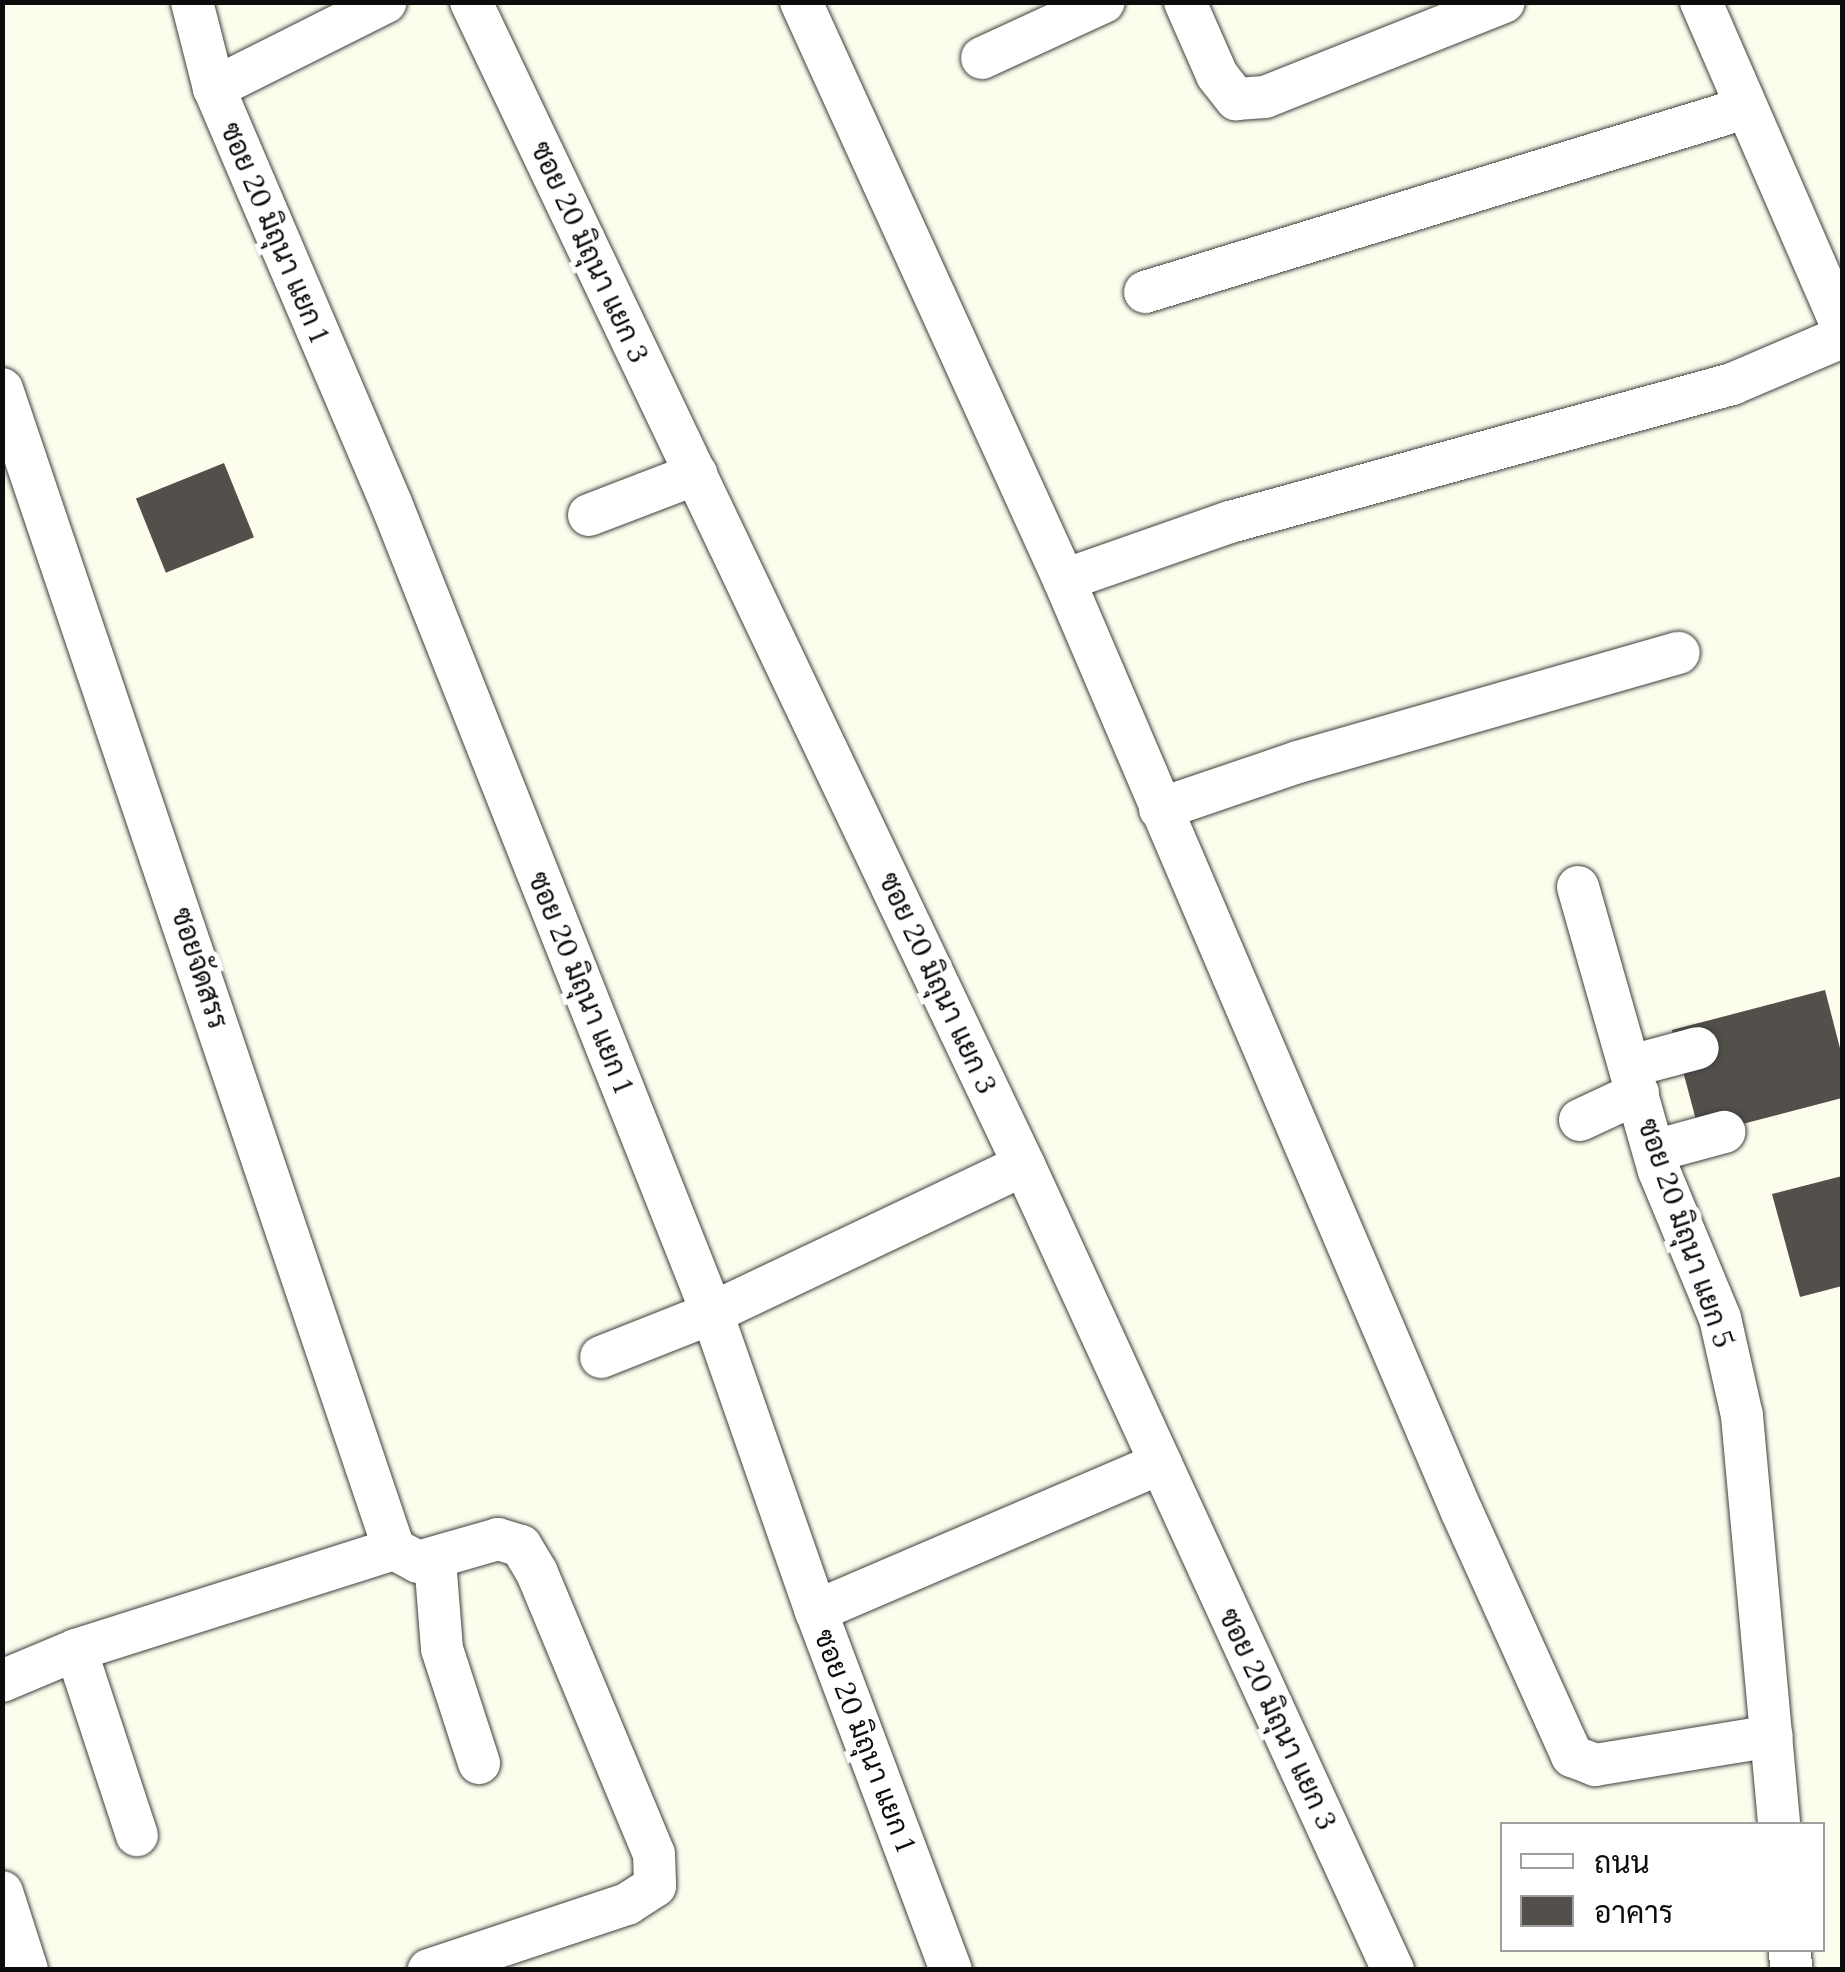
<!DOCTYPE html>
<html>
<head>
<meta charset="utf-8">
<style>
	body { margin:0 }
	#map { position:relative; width:1845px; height:1972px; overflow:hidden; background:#fdfded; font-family:Lora,Sarabun,serif }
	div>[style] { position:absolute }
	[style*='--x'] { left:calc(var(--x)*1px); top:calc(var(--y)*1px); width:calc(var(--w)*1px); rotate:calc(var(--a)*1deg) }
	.building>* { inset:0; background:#534f4a; transform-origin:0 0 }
	.roads { filter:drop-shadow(0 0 2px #3f3f3f) drop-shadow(0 0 2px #3f3f3f) }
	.minor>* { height:42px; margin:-21px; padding:0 21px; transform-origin:21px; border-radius:21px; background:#fff }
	span { translate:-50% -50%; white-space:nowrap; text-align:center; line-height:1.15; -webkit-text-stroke:10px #fff; paint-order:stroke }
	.street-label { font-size:28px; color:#0c0c0c }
	.frame { position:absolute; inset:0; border:5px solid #0c0c0c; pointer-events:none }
	.legend { position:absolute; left:1500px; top:1822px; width:325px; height:130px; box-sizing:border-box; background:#fff; border:2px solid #9e9e9e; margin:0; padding:12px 18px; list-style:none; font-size:30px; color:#0c0c0c }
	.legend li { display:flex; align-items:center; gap:20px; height:50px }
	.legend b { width:50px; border:2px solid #9e9e9e }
</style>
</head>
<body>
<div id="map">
	<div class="building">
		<div style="left:224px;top:463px;width:80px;height:95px;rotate:68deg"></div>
		<div style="clip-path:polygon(1825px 990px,1842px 1056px,1842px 1098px,1700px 1135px,1672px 1030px)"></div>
		<div style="clip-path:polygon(1842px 1176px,1842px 1286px,1800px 1297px,1772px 1194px)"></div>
	</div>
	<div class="roads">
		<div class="minor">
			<div style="--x:192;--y:2;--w:89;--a:75.7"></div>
			<div style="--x:214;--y:88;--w:451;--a:66.9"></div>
			<div style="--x:391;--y:503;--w:871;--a:68.38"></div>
			<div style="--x:712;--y:1313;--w:316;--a:70.8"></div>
			<div style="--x:816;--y:1611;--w:384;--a:69.4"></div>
			<div style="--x:471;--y:2;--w:1288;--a:64.57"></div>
			<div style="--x:1024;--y:1165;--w:886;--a:65.37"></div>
			<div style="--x:801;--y:2;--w:635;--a:65.53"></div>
			<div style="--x:1064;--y:580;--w:1013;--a:66.88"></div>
			<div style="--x:1462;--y:1512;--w:268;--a:65.7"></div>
			<div style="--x:1572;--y:1756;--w:25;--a:21"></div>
			<div style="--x:1595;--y:1765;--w:179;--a:-9.3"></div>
			<div style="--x:1185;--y:2;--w:80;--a:66.3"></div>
			<div style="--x:1217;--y:75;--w:31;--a:52"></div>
			<div style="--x:1236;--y:99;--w:29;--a:-4"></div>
			<div style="--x:1265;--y:97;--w:257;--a:-21.7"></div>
			<div style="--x:1701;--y:2;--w:354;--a:66.5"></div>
			<div style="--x:982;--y:58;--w:134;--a:-24.7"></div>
			<div style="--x:214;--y:88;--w:192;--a:-26.6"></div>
			<div style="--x:1145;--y:292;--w:628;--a:-17.05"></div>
			<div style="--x:2;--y:389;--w:1224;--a:71.33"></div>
			<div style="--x:394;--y:1549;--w:334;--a:162.4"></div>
			<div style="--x:76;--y:1650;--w:80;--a:157.3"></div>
			<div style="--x:589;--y:515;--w:115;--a:-21"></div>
			<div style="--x:1064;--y:580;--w:176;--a:-19.3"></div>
			<div style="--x:1230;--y:522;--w:521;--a:-15.37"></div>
			<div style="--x:1732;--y:384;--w:120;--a:-23.1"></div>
			<div style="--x:1160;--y:809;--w:146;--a:-18.8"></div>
			<div style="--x:1298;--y:762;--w:396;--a:-16"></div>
			<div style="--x:1578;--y:887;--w:295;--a:74.1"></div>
			<div style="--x:1659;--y:1171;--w:159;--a:67.5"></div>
			<div style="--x:1720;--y:1318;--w:100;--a:77.3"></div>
			<div style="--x:1742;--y:1416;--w:410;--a:84.8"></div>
			<div style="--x:1631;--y:1066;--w:69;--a:-15"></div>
			<div style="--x:1580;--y:1120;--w:64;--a:-25"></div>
			<div style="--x:1654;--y:1151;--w:73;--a:-15.2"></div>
			<div style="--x:601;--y:1357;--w:119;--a:-21.6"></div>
			<div style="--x:712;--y:1313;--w:345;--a:-25.4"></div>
			<div style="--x:394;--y:1549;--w:27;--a:28"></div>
			<div style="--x:418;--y:1562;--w:83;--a:-16"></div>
			<div style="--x:498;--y:1539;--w:24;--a:17"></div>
			<div style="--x:521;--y:1546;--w:31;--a:59"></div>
			<div style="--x:537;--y:1573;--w:304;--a:67.4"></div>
			<div style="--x:654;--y:1854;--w:32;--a:88"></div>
			<div style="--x:655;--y:1886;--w:33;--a:147"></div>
			<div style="--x:627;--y:1904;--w:209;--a:161.6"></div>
			<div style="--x:435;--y:1560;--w:89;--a:85.5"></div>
			<div style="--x:442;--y:1649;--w:120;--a:72"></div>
			<div style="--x:816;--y:1611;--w:375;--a:-23.2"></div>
			<div style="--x:76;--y:1650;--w:195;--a:71.8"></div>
			<div style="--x:2;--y:1892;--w:82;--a:72.2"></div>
			<div style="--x:1790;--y:1950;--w:20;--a:87"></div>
		</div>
	</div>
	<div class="street-label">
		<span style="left:275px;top:232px;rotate:67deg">ซอย 20 มิถุนา แยก 1</span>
		<span style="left:590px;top:252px;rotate:65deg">ซอย 20 มิถุนา แยก 3</span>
		<span style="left:200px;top:968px;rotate:72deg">ซอยจัดสรร</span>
		<span style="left:581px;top:982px;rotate:68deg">ซอย 20 มิถุนา แยก 1</span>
		<span style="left:938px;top:983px;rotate:65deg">ซอย 20 มิถุนา แยก 3</span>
		<span style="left:1686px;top:1233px;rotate:71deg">ซอย 20 มิถุนา แยก 5</span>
		<span style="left:1278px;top:1719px;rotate:65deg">ซอย 20 มิถุนา แยก 3</span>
		<span style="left:865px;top:1740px;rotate:69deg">ซอย 20 มิถุนา แยก 1</span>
	</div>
	<div class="frame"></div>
	<ul class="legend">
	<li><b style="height:12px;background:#fff"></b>ถนน</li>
	<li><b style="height:28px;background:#534f4a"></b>อาคาร</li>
	</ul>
</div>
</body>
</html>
